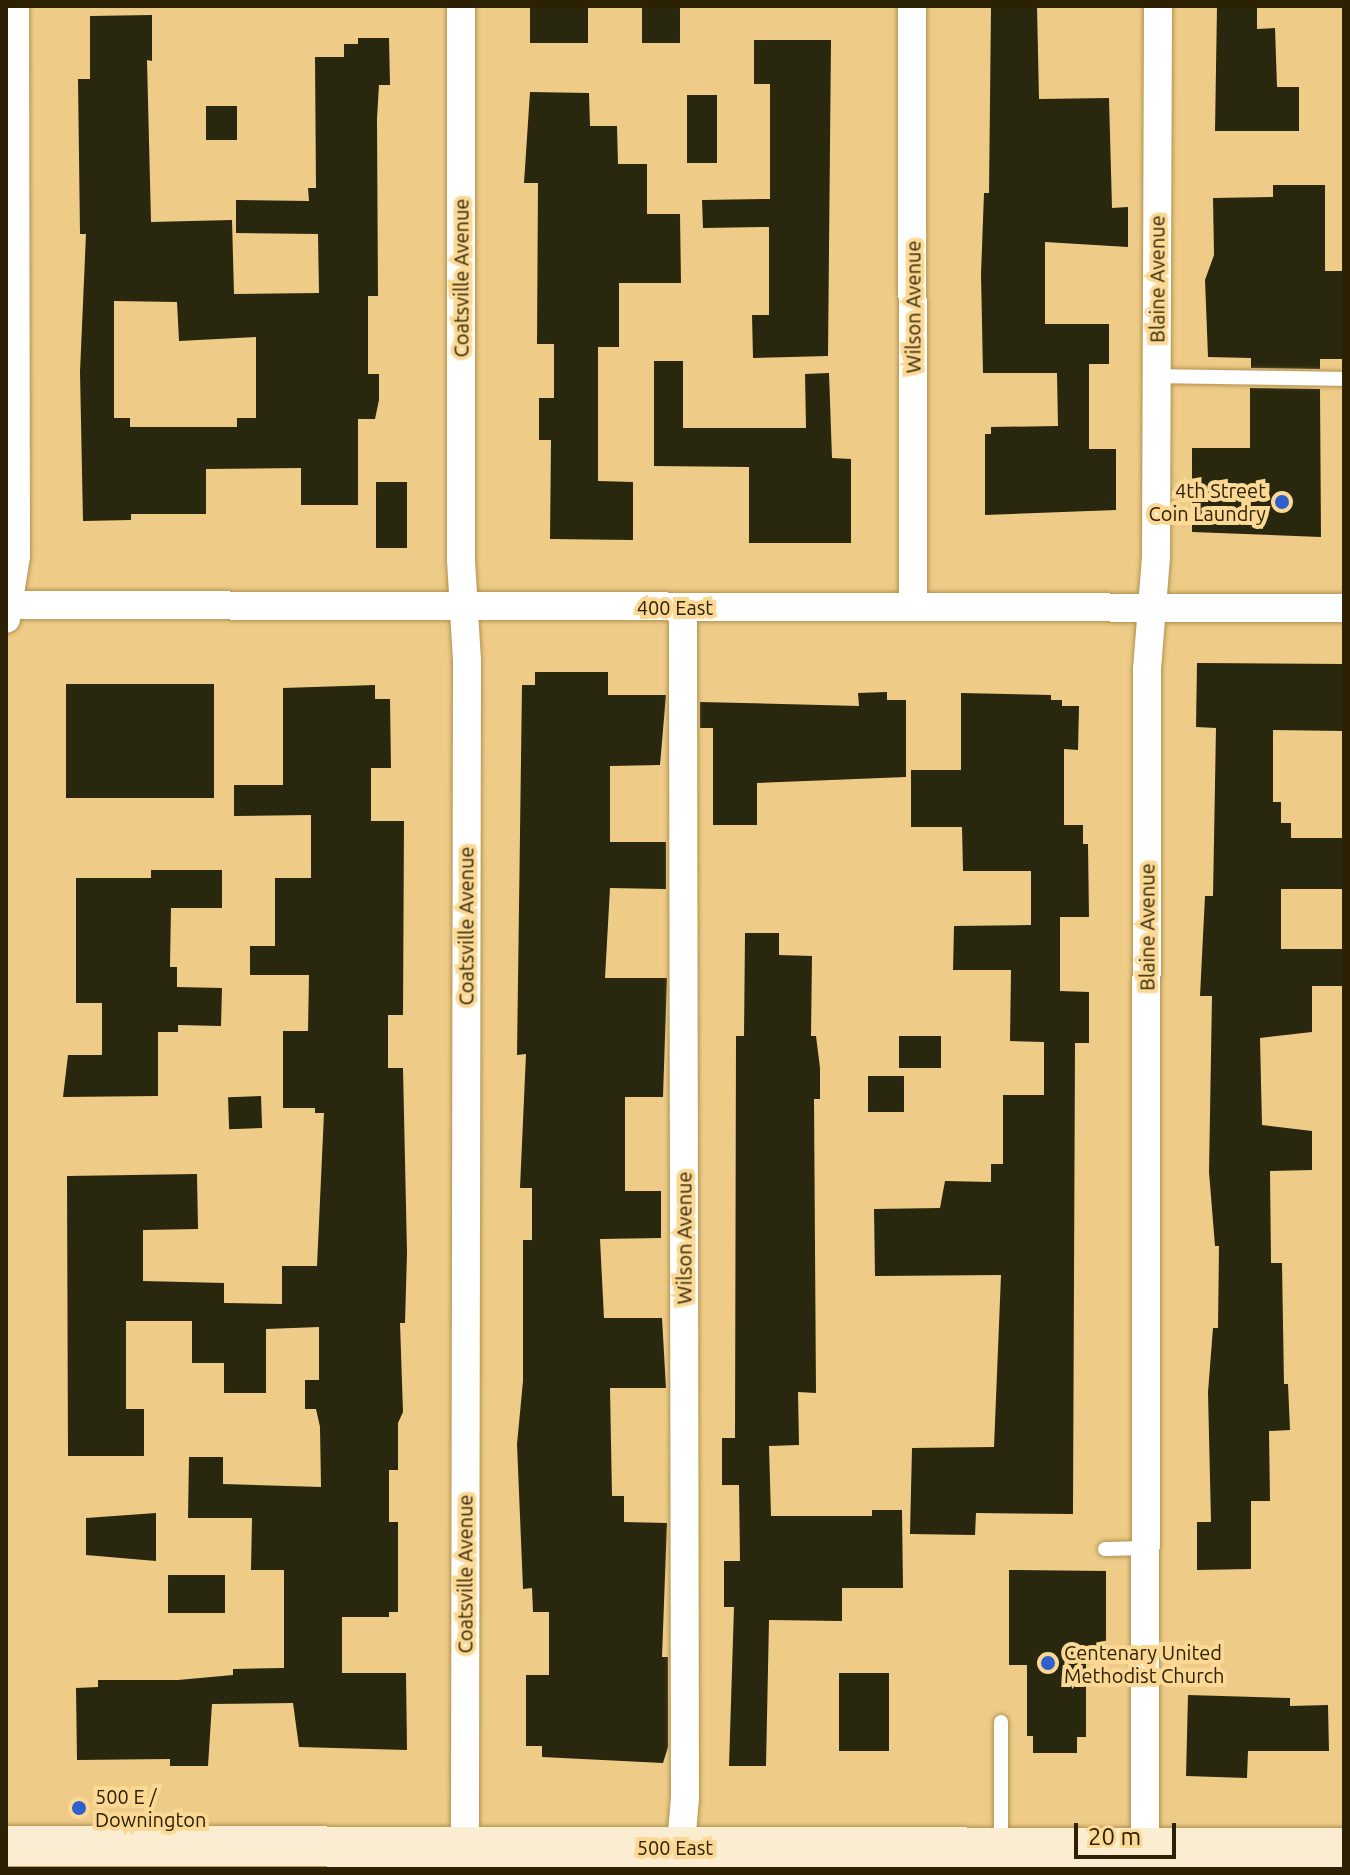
<!DOCTYPE html>
<html>
<head>
<meta charset="utf-8">
<style>
	body { margin:0 }
	#map { position:relative; width:1350px; height:1875px; overflow:hidden; background:#ec8; font-family:Ubuntu,sans-serif }
	div>[style] { position:absolute }
	[style*='--x'] { left:calc(var(--x)*1px); top:calc(var(--y)*1px); width:calc(var(--w)*1px); rotate:calc(var(--a)*1deg) }
	.building>* { inset:0; background:#29270e; transform-origin:0 0 }
	.roads { filter:drop-shadow(0 0 2px #b1914f) drop-shadow(0 0 2px #b1914f) }
	.lane>* { height:14px; margin:-7px; padding:0 7px; transform-origin:7px; border-radius:7px; background:#fff }
	.street>* { height:28px; margin:-14px; padding:0 14px; transform-origin:14px; border-radius:14px; background:#fff }
	.secondary>* { height:40px; margin:-20px; padding:0 20px; transform-origin:20px; border-radius:20px; background:#faedd2 }
	.dots>* { width:22px; height:22px; translate:-50% -50%; box-sizing:border-box; border:4px solid #fbd995; border-radius:50% }
	span { translate:-50% -50%; white-space:nowrap; text-align:center; line-height:1.15; -webkit-text-stroke:8px #fbd995; paint-order:stroke }
	.street-label { font-size:20px; color:#2d2104 }
	.poi-label { font-size:20px; color:#2d2104 }
	.right { translate:-100% -50%; text-align:right }
	.left { translate:0 -50%; text-align:left }
	.frame { position:absolute; inset:0; border:8px solid #2d2104; pointer-events:none }
	.scale { position:absolute; left:1074px; top:1823px; width:102px; height:36px; box-sizing:border-box; border:4px solid #2d2104; border-top:0; padding-left:10px; font-size:24px; line-height:28px; white-space:nowrap; color:#2d2104; -webkit-text-stroke:6px #fbd995; paint-order:stroke }
</style>
</head>
<body>
<div id="map">
	<div class="building">
		<div style="left:530px;top:6px;width:58px;height:37px"></div>
		<div style="left:642px;top:6px;width:38px;height:37px"></div>
		<div style="clip-path:polygon(991px 6px,1037px 6px,1039px 99px,1109px 98px,1112px 208px,1128px 207px,1128px 247px,1045px 242px,1045px 324px,1109px 324px,1109px 364px,1089px 364px,1089px 449px,1116px 449px,1116px 510px,985px 515px,985px 434px,991px 434px,991px 427px,1058px 426px,1057px 373px,983px 373px,981px 274px,984px 193px,989px 193px)"></div>
		<div style="clip-path:polygon(1217px 6px,1257px 6px,1257px 29px,1275px 28px,1277px 87px,1299px 87px,1299px 131px,1215px 131px)"></div>
		<div style="clip-path:polygon(evenodd,152px 15px,152px 61px,147px 60px,151px 222px,232px 220px,234px 294px,319px 293px,318px 234px,236px 233px,236px 200px,309px 201px,308px 188px,316px 188px,315px 57px,344px 57px,344px 44px,358px 44px,358px 38px,389px 38px,390px 85px,379px 85px,377px 119px,378px 296px,368px 296px,368px 374px,379px 374px,379px 400px,375px 419px,358px 419px,358px 505px,301px 505px,301px 468px,206px 469px,206px 514px,131px 514px,131px 520px,83px 521px,80px 372px,86px 234px,80px 234px,78px 79px,90px 79px,90px 16px,152px 15px,114px 301px,177px 302px,179px 341px,256px 337px,256px 418px,237px 418px,237px 427px,130px 427px,130px 418px,114px 418px,114px 301px)"></div>
		<div style="clip-path:polygon(754px 40px,831px 40px,828px 356px,753px 358px,752px 315px,769px 315px,769px 227px,703px 228px,702px 200px,770px 199px,770px 84px,754px 84px)"></div>
		<div style="clip-path:polygon(530px 92px,589px 93px,590px 126px,617px 126px,618px 164px,647px 164px,647px 214px,680px 214px,681px 283px,619px 283px,619px 347px,598px 347px,598px 481px,633px 482px,633px 540px,550px 539px,551px 440px,539px 440px,539px 398px,554px 398px,554px 344px,537px 344px,538px 183px,524px 183px)"></div>
		<div style="left:687px;top:95px;width:30px;height:68px"></div>
		<div style="left:237px;top:106px;width:34px;height:31px;rotate:90deg"></div>
		<div style="clip-path:polygon(1273px 185px,1325px 185px,1325px 271px,1344px 271px,1344px 359px,1320px 359px,1320px 369px,1251px 368px,1251px 358px,1208px 357px,1205px 280px,1214px 255px,1213px 198px,1273px 197px)"></div>
		<div style="clip-path:polygon(654px 361px,683px 361px,683px 428px,806px 428px,805px 374px,829px 373px,832px 458px,851px 459px,851px 543px,749px 543px,749px 467px,654px 466px)"></div>
		<div style="clip-path:polygon(1250px 388px,1320px 389px,1321px 537px,1192px 532px,1192px 448px,1250px 448px)"></div>
		<div style="left:376px;top:482px;width:31px;height:66px"></div>
		<div style="clip-path:polygon(1197px 663px,1344px 664px,1344px 731px,1273px 730px,1273px 802px,1281px 802px,1281px 823px,1291px 823px,1291px 838px,1344px 838px,1344px 889px,1281px 889px,1281px 949px,1344px 949px,1344px 986px,1312px 986px,1312px 1032px,1260px 1038px,1262px 1125px,1312px 1131px,1312px 1170px,1270px 1171px,1271px 1263px,1282px 1263px,1284px 1384px,1288px 1384px,1290px 1430px,1269px 1431px,1270px 1501px,1251px 1501px,1251px 1569px,1197px 1570px,1197px 1522px,1211px 1522px,1208px 1392px,1213px 1328px,1218px 1328px,1219px 1246px,1215px 1246px,1209px 1172px,1212px 996px,1200px 996px,1205px 896px,1213px 896px,1216px 728px,1196px 727px)"></div>
		<div style="clip-path:polygon(535px 672px,608px 672px,608px 695px,666px 695px,660px 765px,610px 766px,610px 842px,666px 842px,666px 889px,610px 888px,605px 978px,667px 978px,663px 1097px,625px 1097px,625px 1191px,661px 1191px,661px 1238px,600px 1239px,604px 1318px,662px 1318px,666px 1388px,610px 1388px,612px 1496px,624px 1496px,624px 1522px,667px 1523px,662px 1657px,668px 1657px,668px 1747px,663px 1763px,542px 1757px,542px 1746px,526px 1746px,526px 1675px,549px 1675px,549px 1612px,533px 1612px,532px 1588px,523px 1589px,517px 1444px,523px 1381px,523px 1240px,532px 1240px,532px 1188px,520px 1188px,526px 1054px,517px 1055px,522px 685px,535px 685px)"></div>
		<div style="left:66px;top:684px;width:148px;height:114px"></div>
		<div style="clip-path:polygon(375px 685px,375px 699px,390px 699px,391px 768px,371px 768px,371px 821px,404px 821px,403px 1015px,388px 1015px,388px 1068px,403px 1068px,407px 1253px,405px 1323px,400px 1323px,403px 1412px,398px 1423px,398px 1470px,389px 1470px,389px 1522px,398px 1522px,398px 1612px,389px 1612px,389px 1617px,342px 1617px,342px 1673px,406px 1673px,407px 1750px,299px 1747px,293px 1703px,212px 1704px,208px 1766px,170px 1766px,170px 1759px,77px 1760px,76px 1688px,98px 1687px,98px 1680px,178px 1680px,233px 1675px,233px 1669px,284px 1668px,284px 1570px,251px 1570px,252px 1518px,188px 1518px,189px 1457px,223px 1457px,223px 1484px,321px 1487px,320px 1427px,316px 1409px,305px 1409px,305px 1380px,319px 1380px,319px 1327px,266px 1329px,266px 1393px,224px 1393px,224px 1363px,192px 1363px,192px 1321px,126px 1321px,126px 1409px,144px 1409px,144px 1456px,68px 1456px,67px 1176px,197px 1174px,198px 1229px,143px 1230px,143px 1281px,224px 1283px,224px 1303px,282px 1304px,282px 1266px,317px 1266px,324px 1113px,315px 1113px,315px 1108px,283px 1108px,283px 1031px,308px 1031px,309px 975px,250px 975px,250px 946px,275px 946px,275px 878px,311px 878px,311px 815px,234px 816px,234px 785px,283px 785px,283px 688px)"></div>
		<div style="clip-path:polygon(887px 692px,887px 700px,906px 700px,906px 777px,757px 783px,757px 825px,713px 825px,713px 728px,700px 728px,700px 702px,859px 706px,858px 693px)"></div>
		<div style="clip-path:polygon(961px 693px,1051px 695px,1051px 700px,1062px 700px,1062px 706px,1079px 706px,1078px 750px,1064px 749px,1064px 825px,1083px 825px,1083px 844px,1088px 844px,1089px 917px,1060px 917px,1060px 991px,1089px 992px,1089px 1043px,1075px 1043px,1073px 1514px,976px 1513px,975px 1535px,910px 1534px,912px 1448px,994px 1447px,1001px 1275px,875px 1276px,874px 1209px,940px 1208px,945px 1181px,991px 1182px,991px 1164px,1003px 1164px,1003px 1095px,1044px 1095px,1044px 1042px,1010px 1041px,1011px 970px,953px 970px,954px 926px,1031px 925px,1031px 871px,963px 871px,962px 827px,911px 827px,911px 770px,961px 770px)"></div>
		<div style="clip-path:polygon(151px 870px,222px 870px,222px 908px,171px 908px,170px 967px,177px 967px,177px 987px,222px 988px,221px 1026px,178px 1025px,178px 1032px,158px 1032px,158px 1096px,63px 1097px,68px 1055px,102px 1055px,102px 1003px,76px 1003px,76px 878px,151px 878px)"></div>
		<div style="clip-path:polygon(745px 933px,779px 933px,779px 955px,812px 956px,811px 1036px,816px 1036px,820px 1068px,820px 1099px,814px 1099px,816px 1393px,798px 1392px,799px 1445px,769px 1446px,771px 1516px,872px 1516px,872px 1510px,902px 1510px,903px 1588px,842px 1588px,842px 1621px,769px 1620px,766px 1766px,729px 1766px,734px 1607px,724px 1607px,724px 1561px,740px 1561px,739px 1485px,722px 1485px,722px 1438px,735px 1438px,736px 1036px,744px 1036px)"></div>
		<div style="left:899px;top:1036px;width:42px;height:32px"></div>
		<div style="left:868px;top:1076px;width:36px;height:36px"></div>
		<div style="left:261px;top:1096px;width:32px;height:33px;rotate:88deg"></div>
		<div style="clip-path:polygon(156px 1513px,156px 1561px,86px 1555px,86px 1518px)"></div>
		<div style="clip-path:polygon(1009px 1570px,1106px 1571px,1106px 1660px,1086px 1660px,1086px 1737px,1077px 1737px,1077px 1753px,1033px 1753px,1033px 1736px,1027px 1736px,1027px 1665px,1009px 1665px)"></div>
		<div style="left:168px;top:1575px;width:57px;height:38px"></div>
		<div style="left:839px;top:1673px;width:50px;height:78px"></div>
		<div style="clip-path:polygon(1188px 1695px,1290px 1698px,1290px 1706px,1328px 1705px,1329px 1751px,1248px 1751px,1247px 1778px,1186px 1776px)"></div>
	</div>
	<div class="roads">
		<div class="lane">
			<div style="--x:1157;--y:376;--w:187;--a:0.9"></div>
			<div style="--x:1105;--y:1549;--w:41;--a:-1.4"></div>
			<div style="--x:1001;--y:1845;--w:123;--a:-90"></div>
		</div>
		<div class="street">
			<div style="--x:461;--y:6;--w:554;--a:90"></div>
			<div style="--x:461;--y:560;--w:100;--a:86.6"></div>
			<div style="--x:467;--y:660;--w:1186;--a:90.1"></div>
			<div style="--x:912;--y:6;--w:601;--a:89.9"></div>
			<div style="--x:6;--y:605;--w:1338;--a:0.13"></div>
			<div style="--x:6;--y:619;--w:64;--a:-81"></div>
			<div style="--x:16;--y:556;--w:550;--a:-90.1"></div>
			<div style="--x:1145;--y:1848;--w:1179;--a:-89.9"></div>
			<div style="--x:1147;--y:669;--w:112;--a:-85.4"></div>
			<div style="--x:1156;--y:557;--w:551;--a:-89.79"></div>
			<div style="--x:679;--y:1869;--w:71;--a:-85.2"></div>
			<div style="--x:685;--y:1798;--w:1191;--a:-90.1"></div>
		</div>
		<div class="secondary">
			<div style="--x:6;--y:1846;--w:1338;--a:0.09"></div>
		</div>
	</div>
	<div class="dots">
		<div style="left:1282px;top:502px;background:#305fce"></div>
		<div style="left:1048px;top:1663px;background:#305fce"></div>
		<div style="left:79px;top:1808px;background:#305fce"></div>
	</div>
	<div class="street-label">
		<span style="left:461px;top:278px;rotate:-90deg">Coatsville Avenue</span>
		<span style="left:1157px;top:279px;rotate:-90deg">Blaine Avenue</span>
		<span style="left:913px;top:307px;rotate:-90deg">Wilson Avenue</span>
		<span style="left:675px;top:607px">400 East</span>
		<span style="left:466px;top:926px;rotate:-90deg">Coatsville Avenue</span>
		<span style="left:1147px;top:927px;rotate:-90deg">Blaine Avenue</span>
		<span style="left:684px;top:1238px;rotate:-90deg">Wilson Avenue</span>
		<span style="left:465px;top:1574px;rotate:-90deg">Coatsville Avenue</span>
		<span style="left:675px;top:1847px">500 East</span>
	</div>
	<div class="poi-label">
		<span class="right" style="left:1266px;top:502px">4th Street<br>Coin Laundry</span>
		<span class="left" style="left:1064px;top:1664px">Centenary United<br>Methodist Church</span>
		<span class="left" style="left:95px;top:1808px">500 E /<br>Downington</span>
	</div>
	<div class="frame"></div>
	<div class="scale">20 m</div>
</div>
</body>
</html>
